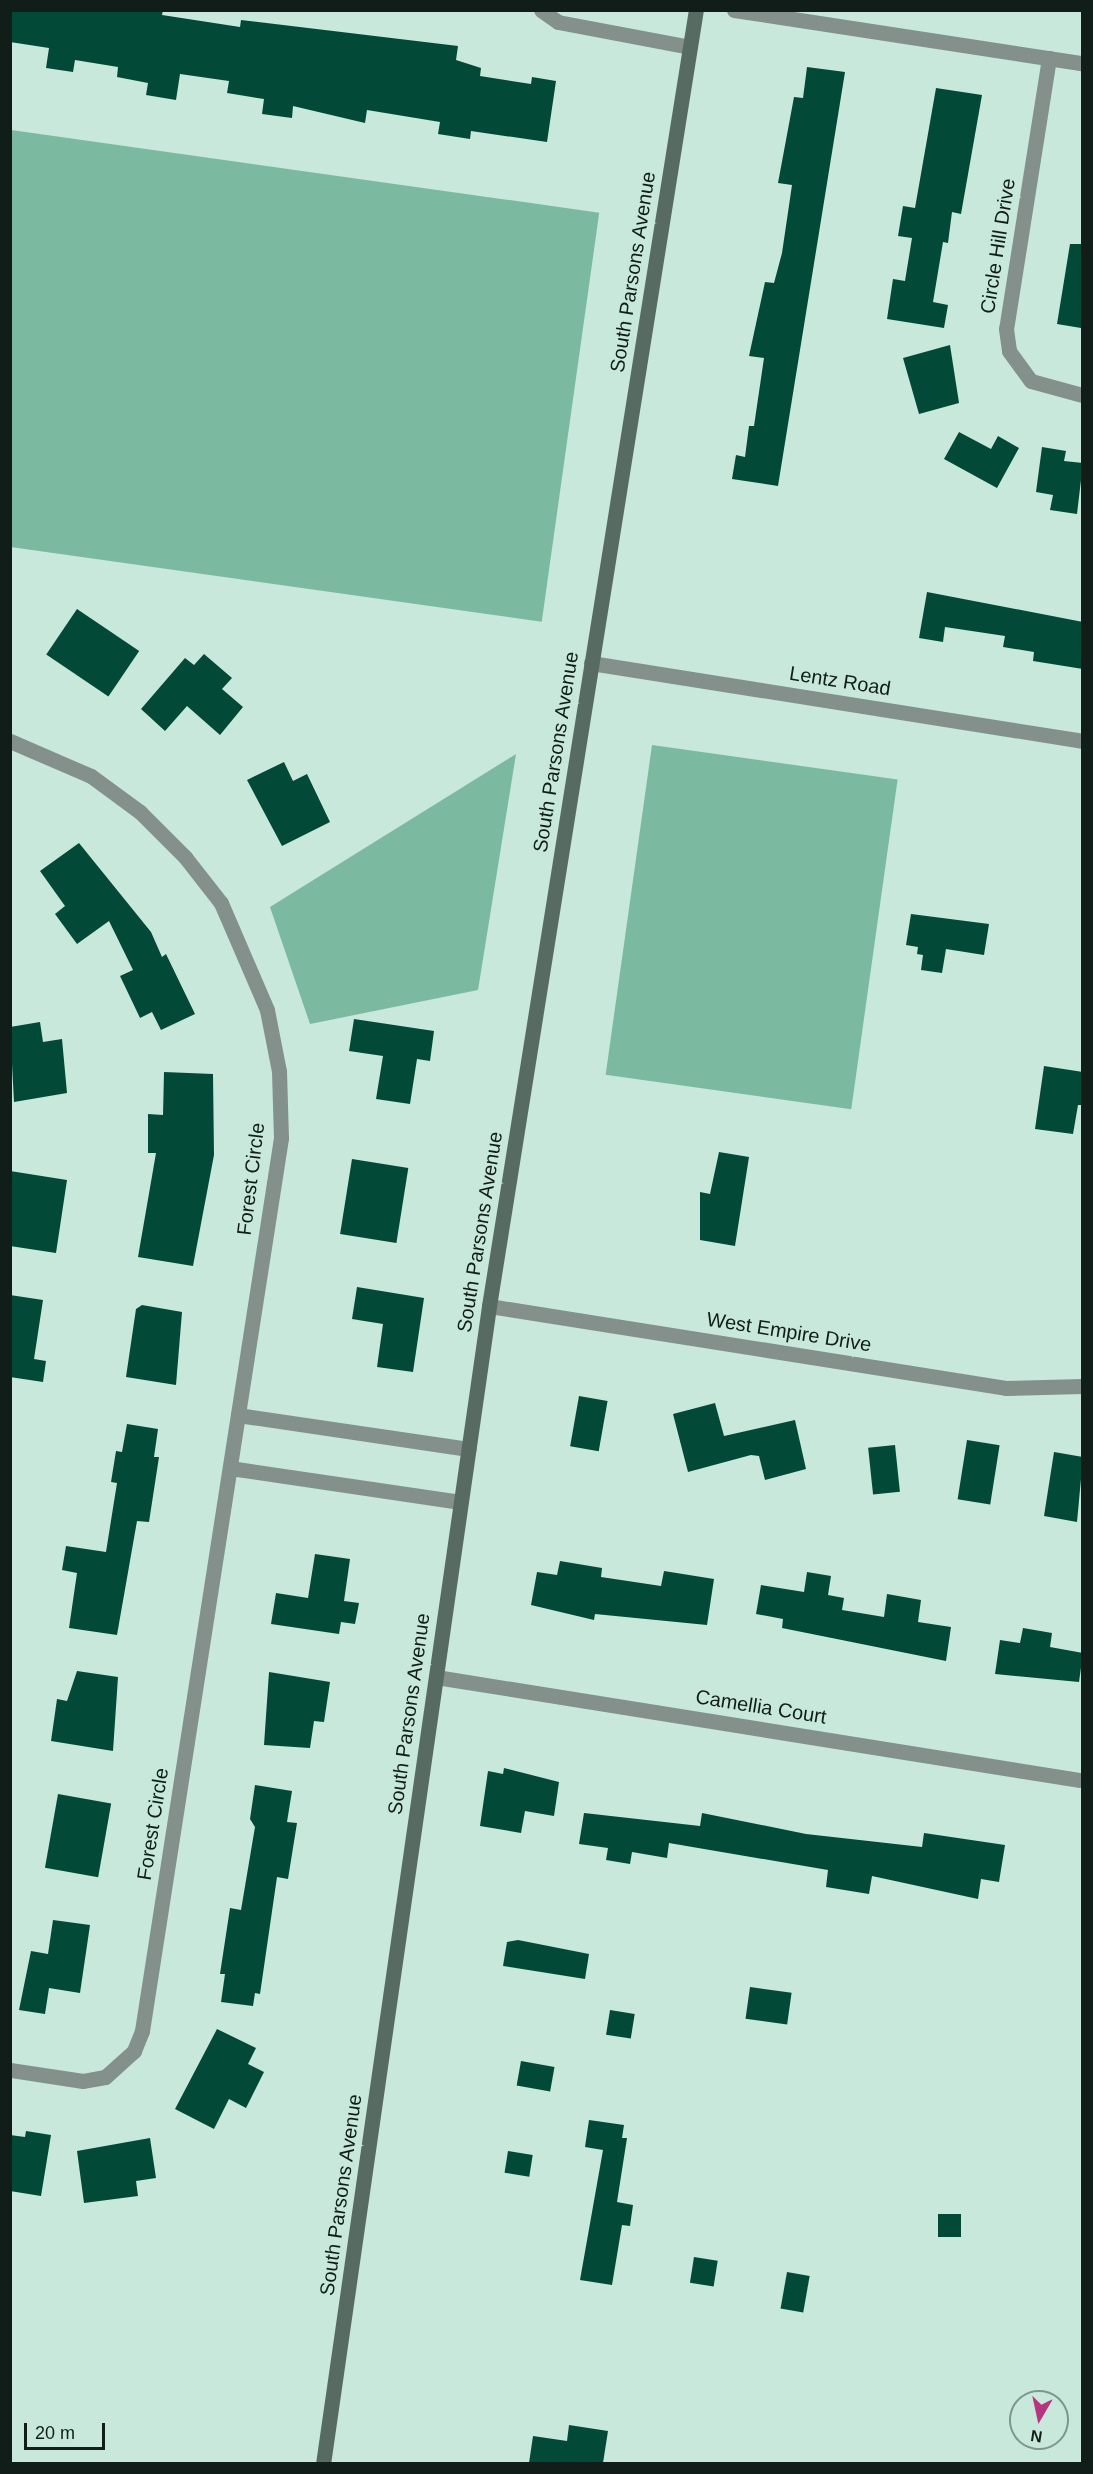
<!DOCTYPE html>
<html>
<head>
<meta charset="utf-8">
<style>
	body { margin:0 }
	#map { position:relative; width:1093px; height:2474px; overflow:hidden; background:#c7e8da; font-family:Helvetica,sans-serif }
	div>[style] { position:absolute }
	[style*='--x'] { left:calc(var(--x)*1px); top:calc(var(--y)*1px); width:calc(var(--w)*1px); rotate:calc(var(--a)*1deg) }
	.water>* { inset:0; background:#7bb9a1; transform-origin:0 0 }
	.building>* { inset:0; background:#024a37; transform-origin:0 0 }
	.minor>* { height:15px; margin:-7.5px; padding:0 7.5px; transform-origin:7.5px; border-radius:7.5px; background:#83908b }
	.secondary>* { height:15px; margin:-7.5px; padding:0 7.5px; transform-origin:7.5px; border-radius:7.5px; background:#576b62 }
	span { translate:-50% -50%; white-space:nowrap; text-align:center; line-height:1.15; -webkit-text-stroke:6px #c7e8da; paint-order:stroke }
	.street-label { font-size:20px; color:#101d18 }
	.frame { position:absolute; inset:0; border:12px solid #101d18; pointer-events:none }
	.north { position:absolute; left:1009px; top:2390px; width:60px; height:60px; box-sizing:border-box; background:#c7e8da; border:2px solid #7e978c; border-radius:50%; rotate:189deg; font-size:16px; font-weight:700; line-height:24px; text-align:center; color:#101d18 }
	.north::after { content:''; display:block; margin:auto; width:21px; height:27px; background:#b53581; clip-path:polygon(50% 0,100% 100%,50% 72%,0 100%) }
	.scale { position:absolute; left:24px; top:2423px; width:81px; height:27px; box-sizing:border-box; border:3px solid #101d18; border-top:0; padding-left:8px; font-size:18px; line-height:21px; white-space:nowrap; color:#101d18; -webkit-text-stroke:4px #c7e8da; paint-order:stroke }
</style>
</head>
<body>
<div id="map">
	<div class="water">
		<div style="left:11px;top:130px;width:594px;height:413px;rotate:8deg"></div>
		<div style="left:652px;top:745px;width:248px;height:333px;rotate:8deg"></div>
		<div style="clip-path:polygon(516px 754px,478px 990px,310px 1024px,270px 907px)"></div>
	</div>
	<div class="building">
		<div style="clip-path:polygon(10px 10px,163px 10px,162px 15px,240px 27px,241px 20px,458px 46px,456px 60px,481px 68px,480px 76px,531px 84px,532px 77px,556px 81px,547px 142px,471px 131px,470px 139px,438px 134px,440px 122px,367px 110px,365px 123px,293px 106px,292px 118px,262px 114px,264px 99px,227px 93px,229px 81px,180px 74px,176px 100px,146px 95px,148px 83px,117px 77px,118px 67px,75px 60px,73px 72px,46px 68px,49px 48px,10px 42px)"></div>
		<div style="clip-path:polygon(807px 67px,845px 72px,778px 486px,732px 479px,736px 455px,745px 457px,749px 426px,754px 426px,764px 358px,749px 356px,765px 282px,774px 283px,782px 253px,792px 185px,778px 183px,794px 97px,803px 98px)"></div>
		<div style="clip-path:polygon(936px 88px,982px 95px,961px 214px,952px 212px,948px 243px,943px 242px,933px 302px,948px 305px,944px 328px,887px 319px,893px 279px,905px 281px,912px 238px,898px 236px,903px 206px,915px 208px)"></div>
		<div style="clip-path:polygon(1070px 244px,1083px 244px,1081px 328px,1057px 324px)"></div>
		<div style="clip-path:polygon(950px 345px,959px 403px,919px 414px,903px 358px)"></div>
		<div style="clip-path:polygon(959px 432px,991px 449px,998px 436px,1019px 448px,997px 488px,944px 459px)"></div>
		<div style="clip-path:polygon(1042px 447px,1066px 451px,1064px 461px,1083px 463px,1077px 514px,1050px 510px,1053px 495px,1036px 492px)"></div>
		<div style="clip-path:polygon(927px 592px,1083px 622px,1083px 669px,1033px 661px,1034px 652px,1003px 647px,1005px 636px,945px 627px,943px 642px,919px 638px)"></div>
		<div style="left:77px;top:609px;width:75px;height:55px;rotate:34deg"></div>
		<div style="clip-path:polygon(204px 654px,232px 678px,222px 689px,243px 707px,220px 735px,187px 706px,165px 731px,141px 709px,185px 658px,194px 665px)"></div>
		<div style="clip-path:polygon(284px 762px,293px 781px,307px 774px,330px 822px,282px 846px,247px 780px)"></div>
		<div style="clip-path:polygon(79px 843px,151px 932px,162px 957px,166px 954px,195px 1014px,161px 1030px,152px 1012px,140px 1018px,120px 976px,133px 970px,109px 921px,77px 944px,55px 914px,65px 906px,40px 871px)"></div>
		<div style="clip-path:polygon(911px 914px,989px 924px,984px 955px,946px 949px,942px 973px,921px 970px,923px 955px,917px 954px,918px 947px,906px 945px)"></div>
		<div style="clip-path:polygon(354px 1019px,434px 1031px,430px 1061px,417px 1059px,410px 1104px,376px 1099px,383px 1056px,349px 1051px)"></div>
		<div style="clip-path:polygon(40px 1022px,43px 1042px,62px 1039px,67px 1093px,14px 1102px,10px 1027px)"></div>
		<div style="clip-path:polygon(1044px 1066px,1083px 1072px,1083px 1105px,1078px 1105px,1073px 1134px,1035px 1129px)"></div>
		<div style="clip-path:polygon(164px 1072px,213px 1074px,214px 1155px,193px 1266px,138px 1257px,156px 1153px,148px 1153px,148px 1114px,163px 1115px)"></div>
		<div style="clip-path:polygon(719px 1152px,749px 1157px,735px 1246px,700px 1240px,700px 1192px,710px 1194px)"></div>
		<div style="left:352px;top:1159px;width:57px;height:76px;rotate:9deg"></div>
		<div style="clip-path:polygon(10px 1171px,67px 1180px,56px 1253px,10px 1246px)"></div>
		<div style="clip-path:polygon(357px 1287px,424px 1298px,413px 1372px,377px 1367px,383px 1324px,352px 1319px)"></div>
		<div style="clip-path:polygon(10px 1295px,43px 1300px,34px 1359px,46px 1361px,43px 1382px,10px 1377px)"></div>
		<div style="clip-path:polygon(142px 1305px,182px 1312px,176px 1385px,126px 1377px,136px 1309px)"></div>
		<div style="left:579px;top:1396px;width:29px;height:51px;rotate:10deg"></div>
		<div style="clip-path:polygon(715px 1403px,724px 1436px,795px 1420px,806px 1469px,765px 1480px,759px 1456px,751px 1455px,688px 1472px,673px 1414px)"></div>
		<div style="clip-path:polygon(127px 1424px,158px 1429px,154px 1457px,159px 1457px,149px 1522px,137px 1521px,117px 1635px,69px 1628px,77px 1573px,62px 1570px,66px 1546px,106px 1552px,117px 1483px,111px 1482px,116px 1451px,122px 1452px)"></div>
		<div style="left:967px;top:1440px;width:33px;height:60px;rotate:9deg"></div>
		<div style="left:895px;top:1445px;width:47px;height:27px;rotate:84deg"></div>
		<div style="clip-path:polygon(1054px 1452px,1083px 1457px,1077px 1522px,1044px 1516px)"></div>
		<div style="clip-path:polygon(315px 1554px,350px 1559px,344px 1601px,359px 1603px,355px 1624px,341px 1622px,339px 1634px,271px 1624px,276px 1593px,308px 1598px)"></div>
		<div style="clip-path:polygon(560px 1561px,602px 1568px,601px 1577px,661px 1586px,664px 1571px,714px 1579px,707px 1625px,595px 1614px,594px 1620px,531px 1605px,537px 1572px,557px 1575px)"></div>
		<div style="clip-path:polygon(807px 1572px,831px 1576px,828px 1595px,844px 1598px,842px 1610px,884px 1617px,887px 1594px,921px 1600px,918px 1622px,951px 1627px,946px 1661px,782px 1628px,783px 1619px,756px 1614px,761px 1585px,804px 1592px)"></div>
		<div style="clip-path:polygon(1023px 1628px,1052px 1633px,1050px 1647px,1083px 1653px,1079px 1682px,995px 1674px,1000px 1640px,1020px 1643px)"></div>
		<div style="clip-path:polygon(77px 1671px,118px 1677px,113px 1751px,51px 1741px,57px 1699px,67px 1701px)"></div>
		<div style="clip-path:polygon(269px 1672px,330px 1682px,324px 1722px,314px 1721px,310px 1748px,264px 1745px)"></div>
		<div style="clip-path:polygon(504px 1768px,559px 1782px,554px 1816px,525px 1811px,521px 1833px,480px 1826px,488px 1771px,503px 1774px)"></div>
		<div style="clip-path:polygon(255px 1785px,292px 1791px,287px 1822px,297px 1823px,288px 1879px,277px 1877px,260px 1994px,255px 1993px,253px 2006px,221px 2002px,225px 1974px,220px 1974px,230px 1908px,241px 1910px,255px 1827px,250px 1819px)"></div>
		<div style="left:58px;top:1794px;width:54px;height:75px;rotate:10deg"></div>
		<div style="clip-path:polygon(584px 1813px,700px 1826px,702px 1813px,806px 1834px,922px 1847px,924px 1833px,1005px 1845px,999px 1882px,981px 1879px,978px 1899px,872px 1876px,869px 1894px,826px 1887px,828px 1870px,669px 1843px,667px 1858px,632px 1852px,630px 1864px,606px 1860px,608px 1848px,579px 1844px)"></div>
		<div style="clip-path:polygon(53px 1920px,90px 1925px,80px 1993px,49px 1988px,45px 2014px,19px 2010px,31px 1951px,48px 1954px)"></div>
		<div style="clip-path:polygon(518px 1940px,589px 1954px,585px 1979px,503px 1966px,507px 1942px)"></div>
		<div style="left:750px;top:1987px;width:42px;height:32px;rotate:8deg"></div>
		<div style="left:610px;top:2010px;width:25px;height:25px;rotate:9deg"></div>
		<div style="clip-path:polygon(217px 2029px,256px 2048px,248px 2064px,264px 2072px,246px 2108px,229px 2099px,214px 2129px,175px 2109px)"></div>
		<div style="left:521px;top:2061px;width:34px;height:25px;rotate:10deg"></div>
		<div style="clip-path:polygon(589px 2120px,624px 2125px,622px 2138px,627px 2138px,617px 2202px,633px 2205px,630px 2226px,622px 2225px,612px 2285px,580px 2280px,603px 2150px,585px 2147px)"></div>
		<div style="clip-path:polygon(26px 2131px,51px 2135px,41px 2196px,10px 2191px,10px 2135px,25px 2137px)"></div>
		<div style="clip-path:polygon(150px 2138px,156px 2178px,136px 2181px,138px 2196px,84px 2203px,77px 2151px)"></div>
		<div style="left:508px;top:2151px;width:25px;height:22px;rotate:9deg"></div>
		<div style="left:961px;top:2214px;width:23px;height:23px;rotate:90deg"></div>
		<div style="left:694px;top:2257px;width:24px;height:26px;rotate:9deg"></div>
		<div style="left:787px;top:2272px;width:23px;height:37px;rotate:10deg"></div>
		<div style="clip-path:polygon(569px 2425px,608px 2431px,603px 2463px,529px 2463px,533px 2436px,567px 2441px)"></div>
	</div>
	<div class="minor">
		<div style="--x:541;--y:10;--w:21;--a:35"></div>
		<div style="--x:558;--y:22;--w:134;--a:10.7"></div>
		<div style="--x:734;--y:10;--w:352;--a:8.7"></div>
		<div style="--x:1049;--y:58;--w:274;--a:99"></div>
		<div style="--x:1006;--y:329;--w:22;--a:82"></div>
		<div style="--x:1009;--y:351;--w:37;--a:54"></div>
		<div style="--x:1031;--y:381;--w:53;--a:15.4"></div>
		<div style="--x:591;--y:663;--w:497;--a:9"></div>
		<div style="--x:10;--y:741;--w:88;--a:23.4"></div>
		<div style="--x:91;--y:776;--w:61;--a:36.3"></div>
		<div style="--x:140;--y:812;--w:64;--a:45"></div>
		<div style="--x:185;--y:857;--w:58;--a:52"></div>
		<div style="--x:221;--y:903;--w:116;--a:66.7"></div>
		<div style="--x:267;--y:1010;--w:62;--a:78.9"></div>
		<div style="--x:279;--y:1071;--w:67;--a:88.3"></div>
		<div style="--x:281;--y:1138;--w:904;--a:98.85"></div>
		<div style="--x:142;--y:2031;--w:22;--a:112"></div>
		<div style="--x:134;--y:2051;--w:39;--a:138"></div>
		<div style="--x:105;--y:2077;--w:22;--a:170"></div>
		<div style="--x:83;--y:2081;--w:74;--a:-171.4"></div>
		<div style="--x:489;--y:1306;--w:523;--a:9.01"></div>
		<div style="--x:1006;--y:1388;--w:76;--a:-1.5"></div>
		<div style="--x:238;--y:1415;--w:233;--a:8.4"></div>
		<div style="--x:230;--y:1468;--w:233;--a:8.4"></div>
		<div style="--x:436;--y:1677;--w:651;--a:9.1"></div>
	</div>
	<div class="secondary">
		<div style="--x:323;--y:2464;--w:1170;--a:-81.84"></div>
		<div style="--x:489;--y:1306;--w:1312;--a:-80.93"></div>
	</div>
	<div class="street-label">
		<span style="left:998px;top:246px;rotate:-81deg">Circle Hill Drive</span>
		<span style="left:633px;top:272px;rotate:-81deg">South Parsons Avenue</span>
		<span style="left:840px;top:681px;rotate:9deg">Lentz Road</span>
		<span style="left:556px;top:752px;rotate:-81deg">South Parsons Avenue</span>
		<span style="left:251px;top:1179px;rotate:-83deg">Forest Circle</span>
		<span style="left:480px;top:1232px;rotate:-81deg">South Parsons Avenue</span>
		<span style="left:789px;top:1332px;rotate:9deg">West Empire Drive</span>
		<span style="left:761px;top:1707px;rotate:9deg">Camellia Court</span>
		<span style="left:409px;top:1714px;rotate:-82deg">South Parsons Avenue</span>
		<span style="left:153px;top:1824px;rotate:-81deg">Forest Circle</span>
		<span style="left:341px;top:2195px;rotate:-82deg">South Parsons Avenue</span>
	</div>
	<div class="frame"></div>
	<div class="north">N</div>
	<div class="scale">20 m</div>
</div>
</body>
</html>
